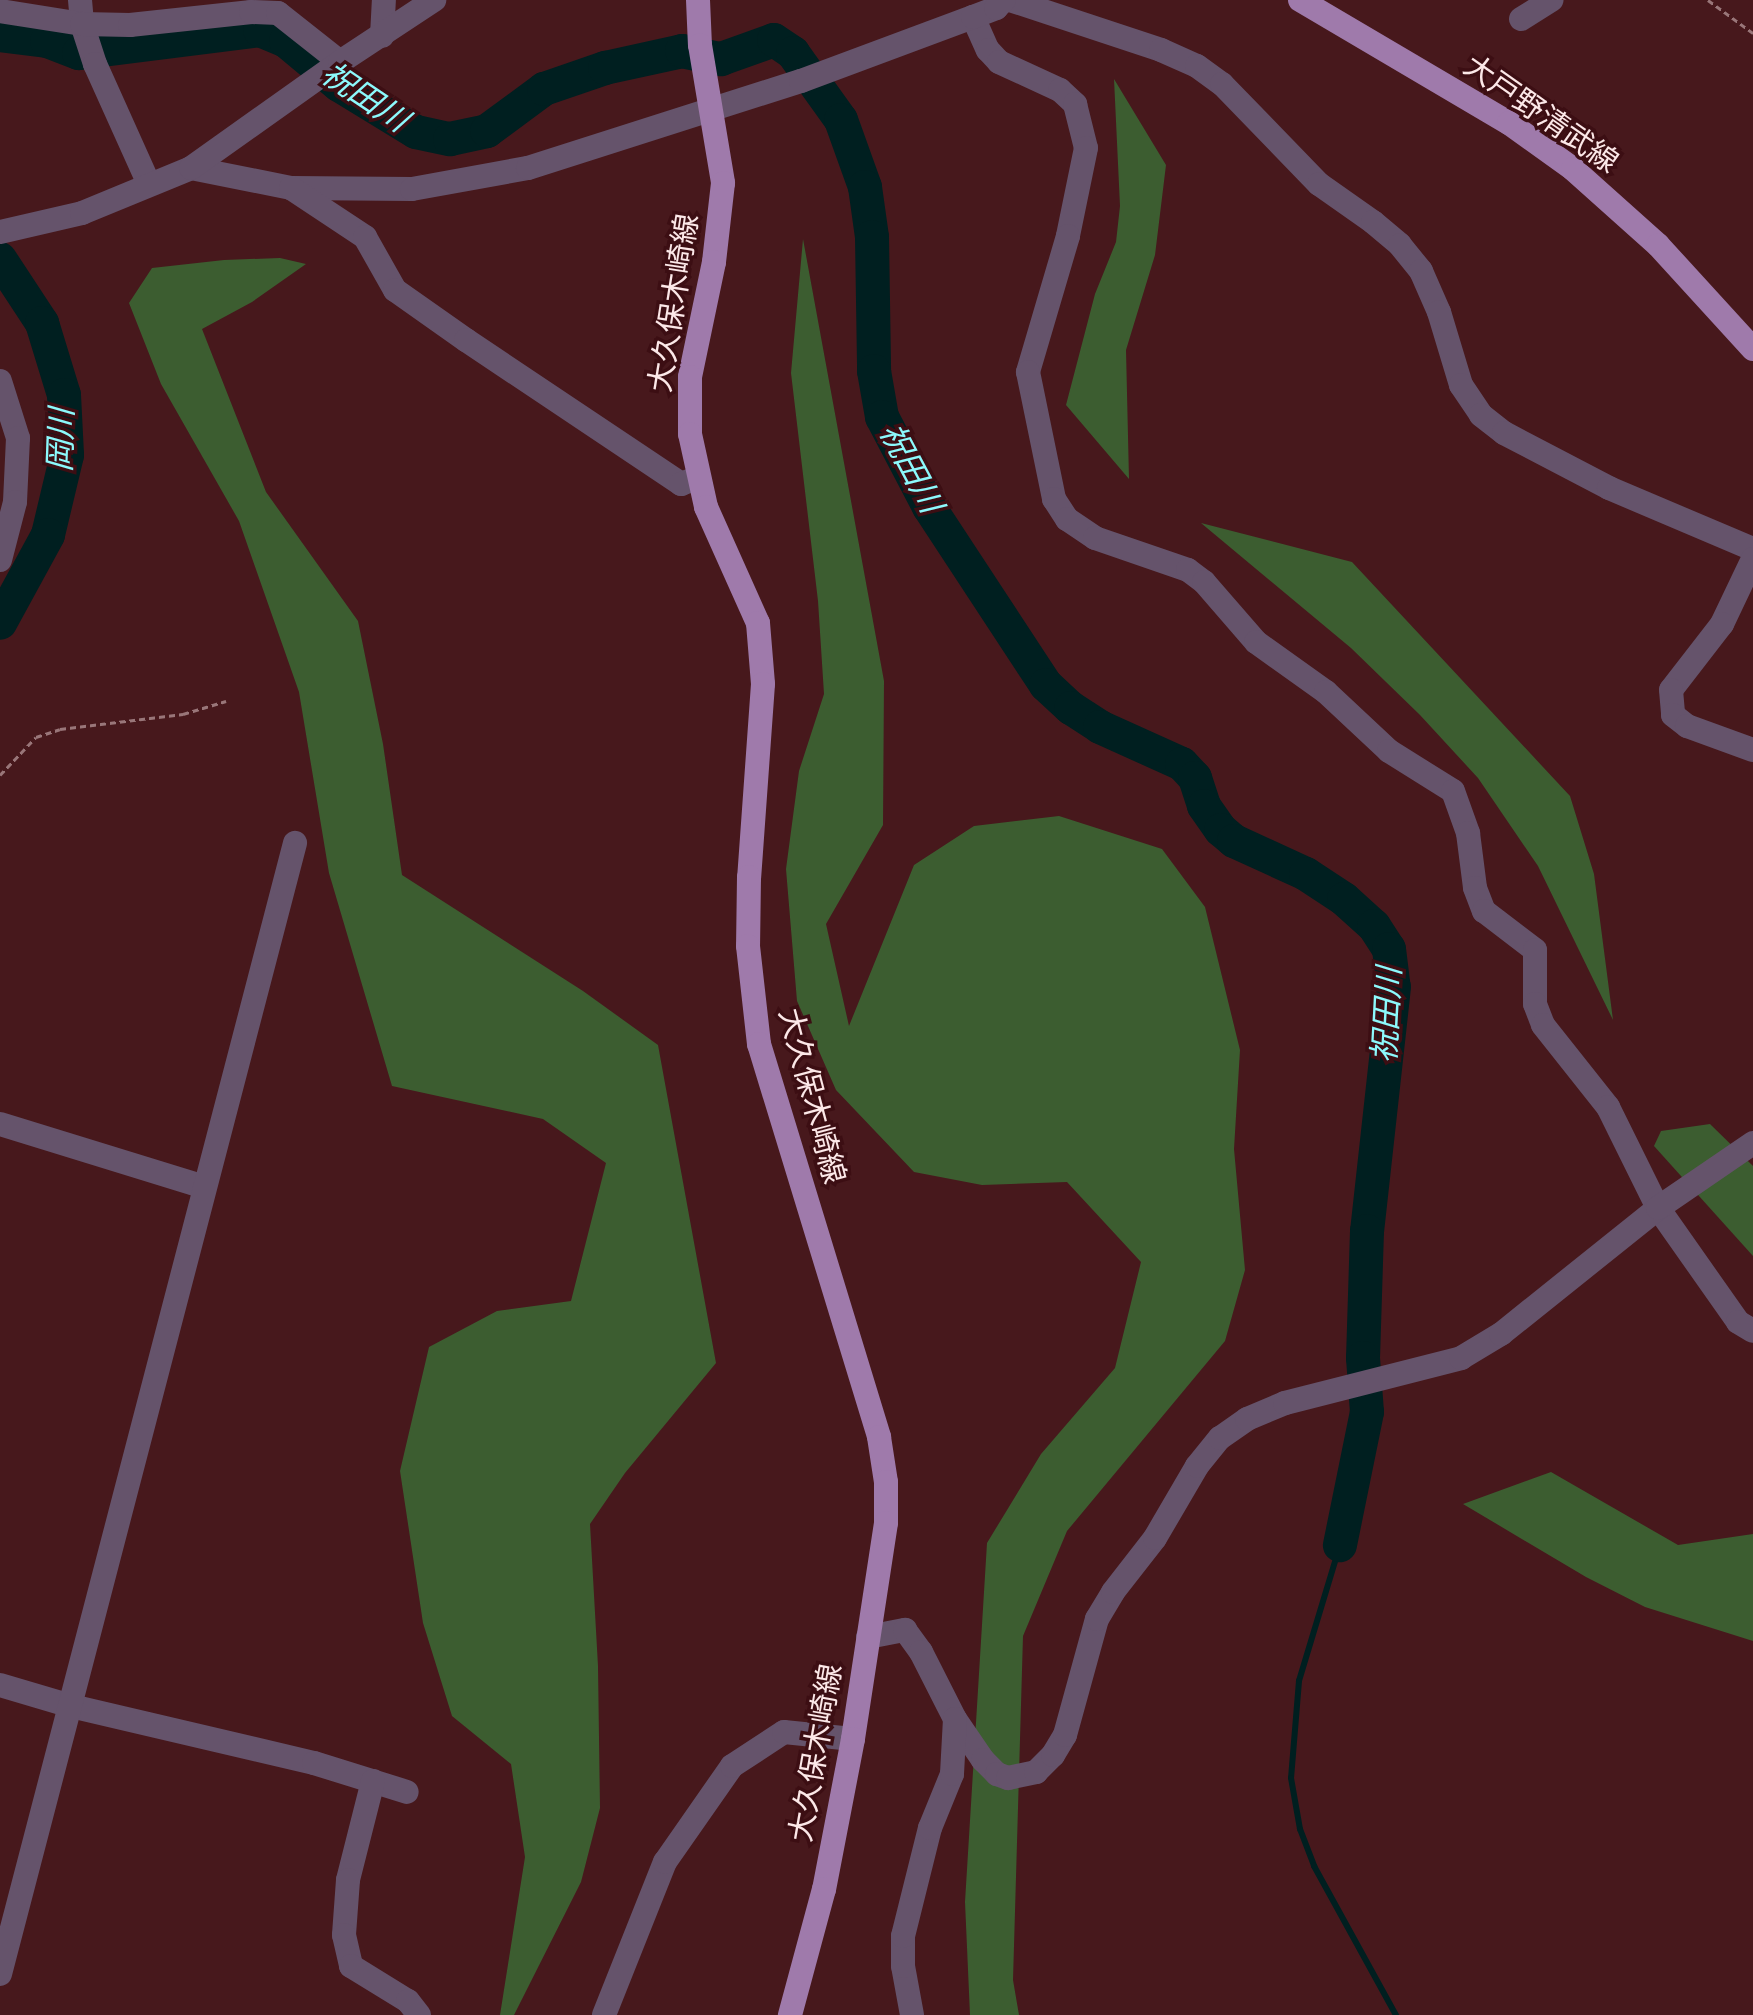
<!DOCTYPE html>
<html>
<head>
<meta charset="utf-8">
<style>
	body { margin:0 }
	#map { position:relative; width:1753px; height:2015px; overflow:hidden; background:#47181c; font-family:Figtree,"Noto Sans JP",sans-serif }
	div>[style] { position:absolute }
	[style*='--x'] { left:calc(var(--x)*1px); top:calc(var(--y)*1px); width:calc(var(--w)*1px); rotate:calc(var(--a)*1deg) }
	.green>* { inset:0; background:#3c5d30 }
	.stream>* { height:6px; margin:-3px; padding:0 3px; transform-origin:3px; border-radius:3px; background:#001f20 }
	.river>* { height:34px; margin:-17px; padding:0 17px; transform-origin:17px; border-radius:17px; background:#001f20 }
	.path>* { height:3px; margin-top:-1.5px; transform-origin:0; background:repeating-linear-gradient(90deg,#997679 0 6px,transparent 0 10px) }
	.minor>* { height:24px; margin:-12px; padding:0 12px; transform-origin:12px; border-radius:12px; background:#65536b }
	.major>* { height:24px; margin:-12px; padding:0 12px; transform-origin:12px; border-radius:12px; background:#9f7aab }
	span { translate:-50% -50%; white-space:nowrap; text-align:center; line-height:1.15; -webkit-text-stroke:7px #3c0e13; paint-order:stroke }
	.street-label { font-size:30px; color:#fce8e8 }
	.water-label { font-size:32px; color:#8cf9fc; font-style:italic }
</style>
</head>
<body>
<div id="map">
	<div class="green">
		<div style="clip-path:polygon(1114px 79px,1166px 165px,1155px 255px,1126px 350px,1129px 479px,1066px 405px,1095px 294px,1116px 242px,1120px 206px)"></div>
		<div style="clip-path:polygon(803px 239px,884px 681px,883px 825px,826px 924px,849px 1026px,914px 865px,974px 826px,1059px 816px,1162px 849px,1205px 907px,1240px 1050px,1234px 1149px,1245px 1270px,1225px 1341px,1067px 1531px,1023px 1636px,1013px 1980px,1019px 2015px,970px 2015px,965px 1902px,987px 1543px,1041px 1454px,1115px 1368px,1141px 1262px,1067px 1182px,982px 1185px,914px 1172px,836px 1090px,797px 1001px,786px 869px,799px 771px,824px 694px,818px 601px,791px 373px)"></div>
		<div style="clip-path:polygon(280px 258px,306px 264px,252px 302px,202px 329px,266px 492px,358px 621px,383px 744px,402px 875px,583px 991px,658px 1045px,716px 1363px,625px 1473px,590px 1524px,598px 1666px,600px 1808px,581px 1882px,514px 2015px,500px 2015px,525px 1857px,511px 1764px,452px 1716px,423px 1623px,400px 1471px,429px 1347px,497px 1311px,571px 1301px,606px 1163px,543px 1119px,392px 1086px,329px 873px,299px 692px,239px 521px,161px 384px,129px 303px,152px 268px,224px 260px)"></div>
		<div style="clip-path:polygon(1201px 523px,1352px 562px,1570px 796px,1594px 874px,1613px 1020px,1538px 866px,1478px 778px,1420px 715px,1351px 648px)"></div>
		<div style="clip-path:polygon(1710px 1124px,1753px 1166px,1753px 1256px,1654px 1146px,1661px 1131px)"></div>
		<div style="clip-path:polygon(1551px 1472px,1678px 1545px,1753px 1534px,1753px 1641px,1645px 1607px,1586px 1577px,1463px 1504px)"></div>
	</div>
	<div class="stream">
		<div style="--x:1340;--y:1545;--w:142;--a:106.8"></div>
		<div style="--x:1299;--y:1681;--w:97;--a:94.7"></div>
		<div style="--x:1291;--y:1778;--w:52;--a:80"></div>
		<div style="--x:1300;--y:1829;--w:40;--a:69"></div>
		<div style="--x:1314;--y:1866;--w:170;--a:61.2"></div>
	</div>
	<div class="river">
		<div style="--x:0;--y:35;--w:47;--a:7.3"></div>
		<div style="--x:47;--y:41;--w:34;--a:21"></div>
		<div style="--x:79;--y:53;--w:182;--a:-7.2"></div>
		<div style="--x:260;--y:30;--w:28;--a:23"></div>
		<div style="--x:286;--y:41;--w:69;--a:39.7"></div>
		<div style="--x:339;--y:85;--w:90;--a:31.4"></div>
		<div style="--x:416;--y:132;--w:35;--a:12"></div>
		<div style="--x:450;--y:139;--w:38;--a:-12"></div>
		<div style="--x:487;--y:131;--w:71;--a:-36.4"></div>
		<div style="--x:544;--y:89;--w:65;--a:-19"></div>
		<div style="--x:605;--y:68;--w:79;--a:-12.4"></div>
		<div style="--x:682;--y:51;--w:40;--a:12"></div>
		<div style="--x:721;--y:59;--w:56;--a:-19.7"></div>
		<div style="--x:774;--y:40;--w:23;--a:34"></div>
		<div style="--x:793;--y:53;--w:82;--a:54.4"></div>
		<div style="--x:841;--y:120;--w:71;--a:70.3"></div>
		<div style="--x:865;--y:187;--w:50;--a:82"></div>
		<div style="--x:872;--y:237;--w:134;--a:89.1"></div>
		<div style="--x:874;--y:371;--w:47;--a:80.1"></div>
		<div style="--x:882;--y:417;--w:102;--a:62.4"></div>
		<div style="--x:929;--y:507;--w:213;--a:56.7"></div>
		<div style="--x:1046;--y:685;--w:34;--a:43"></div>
		<div style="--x:1071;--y:708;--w:35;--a:33"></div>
		<div style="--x:1100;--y:727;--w:90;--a:24.3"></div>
		<div style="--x:1182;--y:764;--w:19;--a:47"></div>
		<div style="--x:1195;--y:778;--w:29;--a:72"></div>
		<div style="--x:1204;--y:806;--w:29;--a:55"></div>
		<div style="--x:1221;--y:830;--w:17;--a:40"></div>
		<div style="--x:1234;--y:841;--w:79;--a:24.6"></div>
		<div style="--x:1306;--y:874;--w:45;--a:33.3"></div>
		<div style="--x:1344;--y:899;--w:40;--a:42"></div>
		<div style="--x:1374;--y:926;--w:27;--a:57"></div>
		<div style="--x:1389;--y:949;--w:38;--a:83"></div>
		<div style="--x:1394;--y:987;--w:245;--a:96.3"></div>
		<div style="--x:1367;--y:1231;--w:127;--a:91.8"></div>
		<div style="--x:1363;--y:1358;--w:54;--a:85.8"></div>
		<div style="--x:1367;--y:1412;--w:136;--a:101.5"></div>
		<div style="--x:0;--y:259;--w:77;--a:56.7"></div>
		<div style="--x:42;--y:323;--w:75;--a:73"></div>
		<div style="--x:64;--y:395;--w:60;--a:87.1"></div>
		<div style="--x:67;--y:455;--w:82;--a:103.4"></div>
		<div style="--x:48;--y:535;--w:100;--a:118.6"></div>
	</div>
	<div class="path">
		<div style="--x:1708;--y:0;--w:56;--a:36.3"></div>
		<div style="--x:0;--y:775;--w:52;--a:-46.5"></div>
		<div style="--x:36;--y:737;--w:25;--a:-18"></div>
		<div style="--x:60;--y:729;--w:124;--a:-7"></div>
		<div style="--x:183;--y:714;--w:45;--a:-16.8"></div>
	</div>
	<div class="minor">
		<div style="--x:80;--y:0;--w:24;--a:85"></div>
		<div style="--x:82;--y:24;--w:42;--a:72"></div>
		<div style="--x:95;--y:64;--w:132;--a:65.8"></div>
		<div style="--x:1010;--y:0;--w:159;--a:18.3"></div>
		<div style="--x:1161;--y:50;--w:39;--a:24"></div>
		<div style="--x:1197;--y:66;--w:31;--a:36"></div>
		<div style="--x:1222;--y:84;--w:139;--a:45.9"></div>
		<div style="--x:1319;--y:184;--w:66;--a:35.1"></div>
		<div style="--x:1373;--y:222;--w:35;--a:40"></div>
		<div style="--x:1400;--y:245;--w:33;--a:51"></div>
		<div style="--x:1421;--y:271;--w:45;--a:66.3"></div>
		<div style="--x:1439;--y:312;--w:76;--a:73.2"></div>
		<div style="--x:1461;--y:385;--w:36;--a:56"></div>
		<div style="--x:1481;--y:415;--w:29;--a:38"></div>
		<div style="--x:1504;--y:433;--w:119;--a:27.6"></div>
		<div style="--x:1609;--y:488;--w:156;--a:23"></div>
		<div style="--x:0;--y:11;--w:83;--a:9"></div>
		<div style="--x:82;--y:24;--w:48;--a:1.2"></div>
		<div style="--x:130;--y:25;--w:122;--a:-6.1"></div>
		<div style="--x:251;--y:12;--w:27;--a:2"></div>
		<div style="--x:278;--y:13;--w:79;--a:38.3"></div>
		<div style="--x:973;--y:17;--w:36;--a:66"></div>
		<div style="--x:988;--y:50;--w:16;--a:47"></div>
		<div style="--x:999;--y:62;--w:67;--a:24.7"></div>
		<div style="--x:1060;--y:90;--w:21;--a:43"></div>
		<div style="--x:1075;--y:104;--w:45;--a:76"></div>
		<div style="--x:1086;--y:148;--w:90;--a:101.6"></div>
		<div style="--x:1068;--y:236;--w:142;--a:106.4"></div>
		<div style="--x:1028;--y:372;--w:130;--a:78.4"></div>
		<div style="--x:1054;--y:499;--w:24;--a:57"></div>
		<div style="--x:1067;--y:519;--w:34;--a:34"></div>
		<div style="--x:1095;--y:538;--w:98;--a:19"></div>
		<div style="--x:1188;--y:570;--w:20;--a:37"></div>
		<div style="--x:1204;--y:582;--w:79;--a:49.1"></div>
		<div style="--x:1256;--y:642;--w:86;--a:35.5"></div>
		<div style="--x:1326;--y:692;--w:86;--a:43.1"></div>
		<div style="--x:1389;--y:751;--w:75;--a:32"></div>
		<div style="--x:1453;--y:791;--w:45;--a:70.3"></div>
		<div style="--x:1468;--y:833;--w:55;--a:82.7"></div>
		<div style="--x:1475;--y:888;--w:25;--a:69"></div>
		<div style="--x:1484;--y:911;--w:64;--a:37.4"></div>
		<div style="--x:1535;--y:950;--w:54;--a:90"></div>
		<div style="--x:1535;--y:1004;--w:22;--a:69"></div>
		<div style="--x:1543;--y:1025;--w:105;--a:51.6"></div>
		<div style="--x:1608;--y:1107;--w:113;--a:63.7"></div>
		<div style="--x:1658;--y:1208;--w:139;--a:54.9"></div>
		<div style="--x:1738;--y:1322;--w:17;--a:31"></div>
		<div style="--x:1521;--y:19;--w:36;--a:-32"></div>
		<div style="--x:382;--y:36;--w:36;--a:-87"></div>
		<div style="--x:191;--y:168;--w:102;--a:11.3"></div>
		<div style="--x:291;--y:188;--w:121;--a:0.5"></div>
		<div style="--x:412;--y:189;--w:118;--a:-10.3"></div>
		<div style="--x:528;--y:168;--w:287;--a:-17.7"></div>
		<div style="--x:801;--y:81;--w:184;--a:-20.4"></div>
		<div style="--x:973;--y:17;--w:25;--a:-21"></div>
		<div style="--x:996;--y:8;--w:11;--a:-45"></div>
		<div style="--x:291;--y:188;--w:89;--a:33.5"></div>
		<div style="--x:365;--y:237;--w:61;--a:60.5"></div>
		<div style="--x:395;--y:290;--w:87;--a:35.2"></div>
		<div style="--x:466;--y:340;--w:259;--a:33.8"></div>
		<div style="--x:681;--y:484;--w:17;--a:-21"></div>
		<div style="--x:0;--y:232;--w:84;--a:-13"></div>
		<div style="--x:82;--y:213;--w:118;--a:-22.4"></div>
		<div style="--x:191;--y:168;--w:183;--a:-35.4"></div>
		<div style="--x:340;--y:62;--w:113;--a:-33.4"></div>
		<div style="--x:0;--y:381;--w:60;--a:72.5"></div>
		<div style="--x:18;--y:438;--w:64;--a:92.7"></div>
		<div style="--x:15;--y:502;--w:60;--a:104.5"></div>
		<div style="--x:1753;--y:559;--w:72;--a:115.5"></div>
		<div style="--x:1722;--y:624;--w:83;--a:127.7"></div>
		<div style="--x:1671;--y:690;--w:25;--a:85"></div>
		<div style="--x:1673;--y:715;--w:18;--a:38"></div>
		<div style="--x:1687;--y:726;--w:70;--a:20"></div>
		<div style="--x:0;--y:1124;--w:214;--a:17.1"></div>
		<div style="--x:868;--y:1637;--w:38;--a:-11"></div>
		<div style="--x:905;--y:1630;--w:27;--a:54"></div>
		<div style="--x:921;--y:1652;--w:75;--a:63.1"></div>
		<div style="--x:955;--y:1719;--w:50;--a:55.7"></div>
		<div style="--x:983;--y:1760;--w:20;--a:45"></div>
		<div style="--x:997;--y:1774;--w:12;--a:20"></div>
		<div style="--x:1008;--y:1778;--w:29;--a:-12"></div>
		<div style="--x:1036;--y:1772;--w:24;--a:-45"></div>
		<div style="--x:1053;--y:1755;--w:23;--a:-59"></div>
		<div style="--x:1065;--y:1735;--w:120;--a:-74.6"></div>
		<div style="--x:1097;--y:1619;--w:31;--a:-59"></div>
		<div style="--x:1113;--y:1592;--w:68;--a:-52.1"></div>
		<div style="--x:1155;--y:1538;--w:83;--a:-59.7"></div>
		<div style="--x:1197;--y:1466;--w:36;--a:-51"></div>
		<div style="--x:1220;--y:1438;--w:33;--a:-35"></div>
		<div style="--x:1247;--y:1419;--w:41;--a:-22.8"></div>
		<div style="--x:1285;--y:1403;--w:182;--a:-14.3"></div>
		<div style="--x:1461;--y:1358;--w:47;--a:-31"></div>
		<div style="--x:1501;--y:1334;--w:201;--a:-38.7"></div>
		<div style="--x:1658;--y:1208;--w:115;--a:-34.4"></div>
		<div style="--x:0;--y:1685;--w:74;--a:16.5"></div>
		<div style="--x:71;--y:1706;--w:250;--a:13.2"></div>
		<div style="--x:314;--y:1763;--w:97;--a:17.3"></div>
		<div style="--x:373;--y:1781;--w:102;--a:104.2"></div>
		<div style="--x:348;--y:1880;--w:55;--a:94.2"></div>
		<div style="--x:344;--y:1935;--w:32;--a:77"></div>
		<div style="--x:351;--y:1966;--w:67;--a:31.6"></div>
		<div style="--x:408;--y:2001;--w:18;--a:52"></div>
		<div style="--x:0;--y:1974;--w:1169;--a:-75.38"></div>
		<div style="--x:604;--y:2015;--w:165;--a:-68.3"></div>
		<div style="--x:665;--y:1862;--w:117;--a:-55.1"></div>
		<div style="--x:732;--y:1766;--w:62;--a:-33.2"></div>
		<div style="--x:784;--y:1732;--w:69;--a:5.8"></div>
		<div style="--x:912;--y:2015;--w:50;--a:-100.4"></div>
		<div style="--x:903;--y:1966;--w:30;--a:-90"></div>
		<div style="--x:903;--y:1936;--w:111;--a:-76"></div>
		<div style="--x:930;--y:1828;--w:58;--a:-67.8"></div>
		<div style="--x:952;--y:1774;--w:55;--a:-86.9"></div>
	</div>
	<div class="major">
		<div style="--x:698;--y:0;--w:45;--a:87.5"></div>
		<div style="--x:700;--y:45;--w:140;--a:80.5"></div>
		<div style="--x:723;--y:183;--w:80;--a:96.5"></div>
		<div style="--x:714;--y:262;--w:117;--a:101.8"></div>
		<div style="--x:690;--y:377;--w:57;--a:90"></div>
		<div style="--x:690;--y:434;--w:75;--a:77.6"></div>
		<div style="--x:706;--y:507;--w:127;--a:65.9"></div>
		<div style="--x:758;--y:623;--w:61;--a:85.3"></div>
		<div style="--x:763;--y:684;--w:194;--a:94.1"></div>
		<div style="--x:749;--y:877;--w:69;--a:90.8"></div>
		<div style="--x:748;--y:946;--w:99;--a:83.6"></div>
		<div style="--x:759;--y:1044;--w:411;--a:73"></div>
		<div style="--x:879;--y:1437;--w:46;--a:81.2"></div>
		<div style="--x:886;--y:1482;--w:41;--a:90"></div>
		<div style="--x:886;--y:1523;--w:219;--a:98.7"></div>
		<div style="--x:853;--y:1739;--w:153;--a:100.9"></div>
		<div style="--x:824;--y:1889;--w:131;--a:105.1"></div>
		<div style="--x:1300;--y:0;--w:243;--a:30.5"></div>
		<div style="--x:1509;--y:123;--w:79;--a:35.7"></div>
		<div style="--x:1573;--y:169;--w:114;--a:41.8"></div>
		<div style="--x:1658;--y:245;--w:141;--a:47.6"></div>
	</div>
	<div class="street-label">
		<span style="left:1541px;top:114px;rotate:35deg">大戸野清武線</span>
		<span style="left:674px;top:303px;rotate:-81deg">大久保木崎線</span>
		<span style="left:812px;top:1096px;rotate:75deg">大久保木崎線</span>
		<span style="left:816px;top:1753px;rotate:-80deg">大久保木崎線</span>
	</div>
	<div class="water-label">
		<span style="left:365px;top:97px;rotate:34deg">祝田川</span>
		<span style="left:61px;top:440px;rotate:-88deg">岡川</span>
		<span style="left:911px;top:468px;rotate:62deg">祝田川</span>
		<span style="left:1387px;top:1015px;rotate:-87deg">祝田川</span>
	</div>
</div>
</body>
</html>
